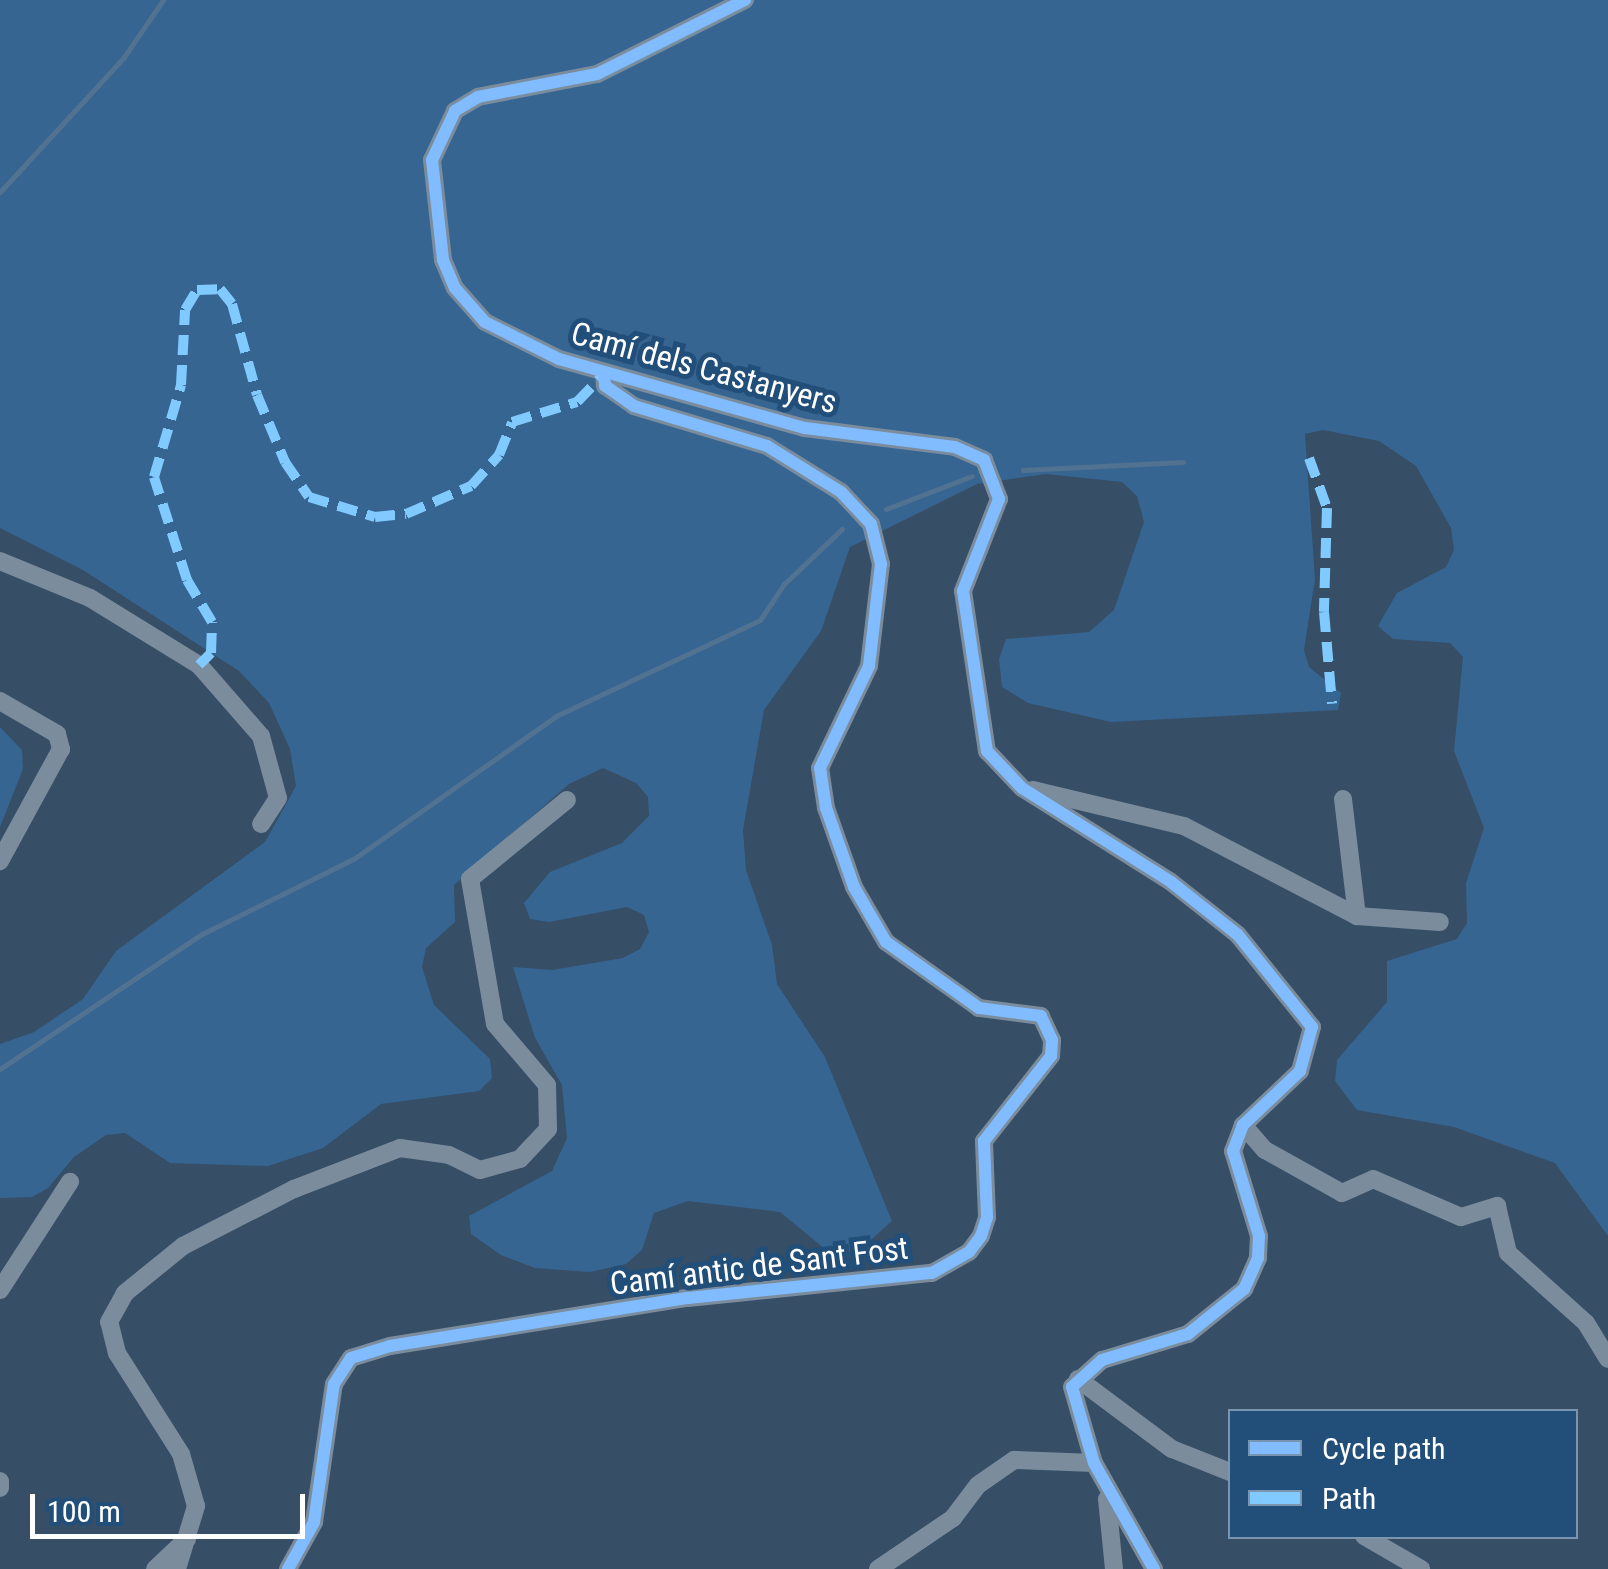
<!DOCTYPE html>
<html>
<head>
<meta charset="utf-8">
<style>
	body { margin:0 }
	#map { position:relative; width:1608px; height:1569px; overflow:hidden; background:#364e66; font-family:"Roboto Condensed",sans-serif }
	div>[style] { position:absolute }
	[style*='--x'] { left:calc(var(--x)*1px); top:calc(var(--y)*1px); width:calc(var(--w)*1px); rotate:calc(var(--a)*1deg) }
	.green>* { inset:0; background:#366591 }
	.stream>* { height:5px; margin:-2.5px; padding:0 2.5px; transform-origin:2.5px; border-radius:2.5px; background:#527292 }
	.minor>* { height:18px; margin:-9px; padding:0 9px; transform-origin:9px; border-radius:9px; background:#7b8c9d }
	.quiet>* { height:10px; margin-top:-5px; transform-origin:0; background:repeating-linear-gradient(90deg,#80caff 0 20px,transparent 0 30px) }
	.cycleway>* { height:12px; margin:-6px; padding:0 6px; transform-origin:6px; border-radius:6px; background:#80bcff }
	span { translate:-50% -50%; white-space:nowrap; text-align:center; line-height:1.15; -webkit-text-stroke:10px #224f7a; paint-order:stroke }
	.street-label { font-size:32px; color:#fff }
	.legend { position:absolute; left:1228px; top:1409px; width:350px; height:130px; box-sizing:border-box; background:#224f7a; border:2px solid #7a95af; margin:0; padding:12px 18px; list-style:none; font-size:30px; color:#fff }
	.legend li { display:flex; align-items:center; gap:20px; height:50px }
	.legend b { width:50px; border:2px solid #7a95af }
	.scale { position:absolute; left:30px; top:1494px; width:275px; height:45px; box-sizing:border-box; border:5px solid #fff; border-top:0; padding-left:12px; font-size:30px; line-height:35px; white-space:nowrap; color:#fff; -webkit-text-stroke:8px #224f7a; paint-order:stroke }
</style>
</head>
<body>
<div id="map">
	<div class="green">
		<div style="clip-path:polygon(0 0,1608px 0,1608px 1236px,1555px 1163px,1454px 1127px,1357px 1110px,1335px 1081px,1337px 1060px,1387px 1002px,1387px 961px,1457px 939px,1467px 923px,1466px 883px,1484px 828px,1454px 751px,1463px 657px,1450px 643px,1393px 639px,1378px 626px,1397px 593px,1446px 567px,1454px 550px,1451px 528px,1416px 466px,1379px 441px,1323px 430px,1305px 434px,1315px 579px,1304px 650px,1309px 667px,1341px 693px,1338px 710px,1111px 722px,1028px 703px,1002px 687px,999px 659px,1006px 639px,1089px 632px,1114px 610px,1144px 522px,1137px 496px,1122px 482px,1046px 474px,977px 484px,850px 547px,821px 631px,764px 710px,743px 830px,746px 870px,772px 945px,777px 984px,825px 1057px,892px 1221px,863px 1247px,844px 1254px,825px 1249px,780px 1212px,688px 1201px,654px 1213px,642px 1250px,626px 1264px,590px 1272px,535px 1268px,501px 1255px,471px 1234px,469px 1216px,552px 1171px,567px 1138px,562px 1085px,535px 1038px,513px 967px,552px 970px,623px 958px,640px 949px,649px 932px,644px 915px,627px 907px,549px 922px,530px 919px,524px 903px,550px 872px,622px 843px,649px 816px,648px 797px,636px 783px,603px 768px,569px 784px,454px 885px,455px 922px,426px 948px,422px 967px,434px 1005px,490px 1059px,492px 1078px,479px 1091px,381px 1104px,323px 1148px,268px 1166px,170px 1163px,125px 1133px,106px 1135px,74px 1157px,48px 1188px,32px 1197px,0 1198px,0 1044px,34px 1032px,83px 999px,116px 951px,265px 842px,296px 786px,290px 749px,269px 703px,239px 671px,83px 570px,0 528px)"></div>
		<div style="clip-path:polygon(0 727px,22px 750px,23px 769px,0 827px)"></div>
	</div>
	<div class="stream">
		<div style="--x:0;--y:192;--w:183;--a:-47.4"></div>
		<div style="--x:124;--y:57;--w:69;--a:-55.6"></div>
		<div style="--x:1023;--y:470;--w:160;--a:-2.9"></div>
		<div style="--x:886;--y:509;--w:92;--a:-21"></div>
		<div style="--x:0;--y:1069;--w:243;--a:-33.8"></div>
		<div style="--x:202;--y:934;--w:171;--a:-26.4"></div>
		<div style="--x:355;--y:858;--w:246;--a:-35.2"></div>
		<div style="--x:556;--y:716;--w:225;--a:-25.2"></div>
		<div style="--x:760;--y:620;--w:43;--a:-56.3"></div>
		<div style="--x:784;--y:584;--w:80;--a:-43.5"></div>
	</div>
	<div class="minor">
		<div style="--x:745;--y:0;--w:165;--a:153.4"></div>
		<div style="--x:597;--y:74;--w:121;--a:169.1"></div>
		<div style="--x:478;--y:97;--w:27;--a:149"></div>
		<div style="--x:455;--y:111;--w:54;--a:115.1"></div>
		<div style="--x:432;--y:160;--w:101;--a:83.7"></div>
		<div style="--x:443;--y:260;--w:30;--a:67"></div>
		<div style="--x:455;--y:288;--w:45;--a:48.6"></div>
		<div style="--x:485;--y:322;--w:83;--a:26.6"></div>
		<div style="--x:559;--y:359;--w:255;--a:15.7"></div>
		<div style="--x:805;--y:428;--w:151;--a:7.2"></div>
		<div style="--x:955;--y:447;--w:32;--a:24"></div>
		<div style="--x:984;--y:460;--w:42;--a:69"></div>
		<div style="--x:999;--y:499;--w:99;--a:111.4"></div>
		<div style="--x:963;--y:591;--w:162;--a:81.5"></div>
		<div style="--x:987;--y:751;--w:51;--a:46.6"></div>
		<div style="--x:1022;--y:788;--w:176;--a:32.2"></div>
		<div style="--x:1171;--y:882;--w:85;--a:38.3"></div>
		<div style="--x:1238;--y:935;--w:118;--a:51.2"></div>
		<div style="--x:1312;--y:1027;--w:46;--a:105.3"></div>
		<div style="--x:1300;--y:1071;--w:79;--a:136.5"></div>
		<div style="--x:1243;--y:1125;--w:28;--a:111"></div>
		<div style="--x:1233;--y:1151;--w:89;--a:73"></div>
		<div style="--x:1259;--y:1236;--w:22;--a:93"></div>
		<div style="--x:1258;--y:1258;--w:34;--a:114"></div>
		<div style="--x:1244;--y:1289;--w:72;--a:141.2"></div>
		<div style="--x:1188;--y:1334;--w:90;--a:163.2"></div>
		<div style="--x:1102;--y:1360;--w:40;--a:138"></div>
		<div style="--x:1072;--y:1387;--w:79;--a:73.9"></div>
		<div style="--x:1094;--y:1463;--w:122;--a:60.5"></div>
		<div style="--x:0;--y:561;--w:97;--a:22.3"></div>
		<div style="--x:90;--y:598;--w:128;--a:31.6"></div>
		<div style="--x:199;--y:665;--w:94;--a:48.9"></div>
		<div style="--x:261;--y:736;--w:64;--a:74.7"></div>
		<div style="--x:278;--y:798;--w:31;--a:123"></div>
		<div style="--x:0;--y:701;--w:66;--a:30.1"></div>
		<div style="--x:57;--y:734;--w:16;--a:75"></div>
		<div style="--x:61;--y:749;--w:128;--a:118.6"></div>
		<div style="--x:1033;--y:790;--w:155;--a:13.4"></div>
		<div style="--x:1184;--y:826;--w:195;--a:27.5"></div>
		<div style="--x:1357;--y:916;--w:83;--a:4.1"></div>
		<div style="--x:1343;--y:799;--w:118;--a:83.2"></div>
		<div style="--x:1243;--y:1125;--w:33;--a:49"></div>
		<div style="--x:1265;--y:1150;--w:88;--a:29.2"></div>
		<div style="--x:1342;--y:1193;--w:34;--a:-24"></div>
		<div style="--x:1373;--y:1179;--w:96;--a:23.4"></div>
		<div style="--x:1461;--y:1217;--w:38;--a:-17"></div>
		<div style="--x:1497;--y:1206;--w:48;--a:76.8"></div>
		<div style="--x:1508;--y:1253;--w:105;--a:41.9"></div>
		<div style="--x:1586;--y:1323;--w:42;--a:58.6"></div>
		<div style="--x:0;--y:1290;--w:129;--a:-57.1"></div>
		<div style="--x:1078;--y:1379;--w:117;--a:36.7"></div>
		<div style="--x:1172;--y:1449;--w:62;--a:21.6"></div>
		<div style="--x:0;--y:1481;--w:7;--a:90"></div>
		<div style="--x:1107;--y:1499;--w:70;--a:84.3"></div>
		<div style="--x:1364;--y:1536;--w:66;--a:30.1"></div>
		<div style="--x:155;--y:1569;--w:44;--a:-43.2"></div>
		<div style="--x:177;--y:1569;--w:66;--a:-73.2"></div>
		<div style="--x:196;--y:1506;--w:54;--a:-106.1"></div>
		<div style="--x:181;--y:1454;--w:120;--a:-122.4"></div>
		<div style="--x:117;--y:1353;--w:32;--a:-104"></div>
		<div style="--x:109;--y:1322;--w:33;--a:-61"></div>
		<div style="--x:125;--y:1293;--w:75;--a:-39"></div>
		<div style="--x:183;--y:1246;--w:125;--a:-27.2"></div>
		<div style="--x:294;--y:1189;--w:114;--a:-21.1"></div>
		<div style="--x:400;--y:1148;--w:49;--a:8.1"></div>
		<div style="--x:449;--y:1155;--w:34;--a:26"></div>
		<div style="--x:480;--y:1170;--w:41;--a:-15.4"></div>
		<div style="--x:520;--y:1159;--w:41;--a:-47"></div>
		<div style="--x:548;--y:1129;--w:44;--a:-91.3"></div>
		<div style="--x:547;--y:1085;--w:80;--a:-130.4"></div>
		<div style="--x:495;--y:1024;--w:147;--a:-99.8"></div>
		<div style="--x:470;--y:879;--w:125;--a:-39.2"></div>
		<div style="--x:288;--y:1569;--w:54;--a:-61"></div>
		<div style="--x:314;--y:1522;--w:139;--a:-81.8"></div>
		<div style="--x:334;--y:1384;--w:31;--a:-57"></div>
		<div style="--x:351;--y:1358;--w:41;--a:-17.1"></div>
		<div style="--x:390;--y:1346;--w:302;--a:-9.2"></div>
		<div style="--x:688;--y:1298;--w:245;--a:-5.9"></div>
		<div style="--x:932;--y:1273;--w:43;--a:-29.6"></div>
		<div style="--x:969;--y:1252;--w:20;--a:-53"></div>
		<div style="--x:981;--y:1236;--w:20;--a:-72"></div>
		<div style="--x:987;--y:1217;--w:76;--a:-92.3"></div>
		<div style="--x:984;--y:1141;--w:108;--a:-51.8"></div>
		<div style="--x:1051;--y:1056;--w:16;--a:-86"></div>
		<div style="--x:1052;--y:1040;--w:26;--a:-115"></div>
		<div style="--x:1041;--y:1016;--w:63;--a:-172.6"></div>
		<div style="--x:979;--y:1008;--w:114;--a:-144.6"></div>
		<div style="--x:886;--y:942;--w:64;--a:-120.2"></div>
		<div style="--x:854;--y:887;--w:84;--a:-109.5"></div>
		<div style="--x:826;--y:808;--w:40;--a:-98.5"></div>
		<div style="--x:820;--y:768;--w:113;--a:-64.3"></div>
		<div style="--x:869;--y:666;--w:103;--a:-83.3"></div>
		<div style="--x:881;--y:564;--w:41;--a:-104"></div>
		<div style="--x:871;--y:524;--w:44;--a:-133.2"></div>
		<div style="--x:841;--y:492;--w:87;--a:-148.1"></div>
		<div style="--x:767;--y:446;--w:139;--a:-163.3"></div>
		<div style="--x:634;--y:406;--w:35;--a:-145"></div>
		<div style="--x:605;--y:386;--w:12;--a:-95"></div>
		<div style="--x:878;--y:1569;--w:91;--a:-34.2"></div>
		<div style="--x:953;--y:1518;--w:41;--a:-52.9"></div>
		<div style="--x:978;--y:1485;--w:44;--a:-34.8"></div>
		<div style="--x:1014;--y:1460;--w:80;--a:2.1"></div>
	</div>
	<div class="quiet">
		<div style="--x:1309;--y:458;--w:53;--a:70.2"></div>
		<div style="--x:1327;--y:508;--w:104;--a:91.7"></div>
		<div style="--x:1324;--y:612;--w:92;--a:85"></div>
		<div style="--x:199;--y:665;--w:17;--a:-45"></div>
		<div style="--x:211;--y:653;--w:31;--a:-88"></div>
		<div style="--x:212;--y:622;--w:49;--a:-120.8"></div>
		<div style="--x:187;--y:580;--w:108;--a:-107.8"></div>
		<div style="--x:154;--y:477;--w:96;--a:-73.6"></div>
		<div style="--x:181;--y:385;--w:75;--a:-86.9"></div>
		<div style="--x:185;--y:310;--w:23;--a:-59"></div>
		<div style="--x:197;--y:290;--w:23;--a:-2"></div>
		<div style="--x:220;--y:289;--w:19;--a:51"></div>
		<div style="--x:232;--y:304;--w:94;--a:74.6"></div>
		<div style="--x:257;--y:395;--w:73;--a:67.3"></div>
		<div style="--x:285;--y:462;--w:42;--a:55.6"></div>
		<div style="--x:309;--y:497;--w:69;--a:16.9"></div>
		<div style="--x:375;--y:517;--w:31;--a:-6"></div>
		<div style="--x:406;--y:514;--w:71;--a:-23.3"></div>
		<div style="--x:471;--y:486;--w:42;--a:-47.9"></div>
		<div style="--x:499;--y:455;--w:35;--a:-68"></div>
		<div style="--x:512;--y:422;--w:68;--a:-17.1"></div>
		<div style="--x:577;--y:402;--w:39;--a:-46"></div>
	</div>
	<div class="cycleway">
		<div style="--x:745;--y:0;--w:165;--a:153.4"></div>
		<div style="--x:597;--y:74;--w:121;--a:169.1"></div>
		<div style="--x:478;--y:97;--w:27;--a:149"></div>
		<div style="--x:455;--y:111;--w:54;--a:115.1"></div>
		<div style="--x:432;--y:160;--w:101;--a:83.7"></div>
		<div style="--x:443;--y:260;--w:30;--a:67"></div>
		<div style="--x:455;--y:288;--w:45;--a:48.6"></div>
		<div style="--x:485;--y:322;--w:83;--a:26.6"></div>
		<div style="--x:559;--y:359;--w:255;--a:15.7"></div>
		<div style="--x:805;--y:428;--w:151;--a:7.2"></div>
		<div style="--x:955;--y:447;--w:32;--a:24"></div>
		<div style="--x:984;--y:460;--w:42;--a:69"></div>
		<div style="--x:999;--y:499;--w:99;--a:111.4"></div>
		<div style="--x:963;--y:591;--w:162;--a:81.5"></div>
		<div style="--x:987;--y:751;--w:51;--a:46.6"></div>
		<div style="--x:1022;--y:788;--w:176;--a:32.2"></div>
		<div style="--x:1171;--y:882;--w:85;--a:38.3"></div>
		<div style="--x:1238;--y:935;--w:118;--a:51.2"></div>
		<div style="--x:1312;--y:1027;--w:46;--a:105.3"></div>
		<div style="--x:1300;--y:1071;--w:79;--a:136.5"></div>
		<div style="--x:1243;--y:1125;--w:28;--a:111"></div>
		<div style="--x:1233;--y:1151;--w:89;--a:73"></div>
		<div style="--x:1259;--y:1236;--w:22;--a:93"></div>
		<div style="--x:1258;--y:1258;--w:34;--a:114"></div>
		<div style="--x:1244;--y:1289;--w:72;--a:141.2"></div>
		<div style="--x:1188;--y:1334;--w:90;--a:163.2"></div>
		<div style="--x:1102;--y:1360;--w:40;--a:138"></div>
		<div style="--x:1072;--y:1387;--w:79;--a:73.9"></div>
		<div style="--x:1094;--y:1463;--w:122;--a:60.5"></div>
		<div style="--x:288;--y:1569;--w:54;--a:-61"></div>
		<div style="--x:314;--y:1522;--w:139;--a:-81.8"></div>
		<div style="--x:334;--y:1384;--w:31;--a:-57"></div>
		<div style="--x:351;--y:1358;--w:41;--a:-17.1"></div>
		<div style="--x:390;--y:1346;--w:302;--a:-9.2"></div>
		<div style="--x:688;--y:1298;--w:245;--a:-5.9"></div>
		<div style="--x:932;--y:1273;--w:43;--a:-29.6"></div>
		<div style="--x:969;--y:1252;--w:20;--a:-53"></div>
		<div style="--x:981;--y:1236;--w:20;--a:-72"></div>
		<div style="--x:987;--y:1217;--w:76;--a:-92.3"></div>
		<div style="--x:984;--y:1141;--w:108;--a:-51.8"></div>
		<div style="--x:1051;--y:1056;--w:16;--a:-86"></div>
		<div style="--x:1052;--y:1040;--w:26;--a:-115"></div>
		<div style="--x:1041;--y:1016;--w:63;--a:-172.6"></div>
		<div style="--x:979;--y:1008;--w:114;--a:-144.6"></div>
		<div style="--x:886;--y:942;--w:64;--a:-120.2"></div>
		<div style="--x:854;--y:887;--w:84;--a:-109.5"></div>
		<div style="--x:826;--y:808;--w:40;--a:-98.5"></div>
		<div style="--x:820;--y:768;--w:113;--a:-64.3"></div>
		<div style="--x:869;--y:666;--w:103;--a:-83.3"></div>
		<div style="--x:881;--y:564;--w:41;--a:-104"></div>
		<div style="--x:871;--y:524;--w:44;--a:-133.2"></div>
		<div style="--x:841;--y:492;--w:87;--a:-148.1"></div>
		<div style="--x:767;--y:446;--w:139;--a:-163.3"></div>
		<div style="--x:634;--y:406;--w:35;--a:-145"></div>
		<div style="--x:605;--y:386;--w:12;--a:-95"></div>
	</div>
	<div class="street-label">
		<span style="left:704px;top:368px;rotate:15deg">Camí dels Castanyers</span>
		<span style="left:759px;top:1266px;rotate:-7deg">Camí antic de Sant Fost</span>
	</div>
	<ul class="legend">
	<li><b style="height:12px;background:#80bcff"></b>Cycle path</li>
	<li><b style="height:12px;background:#80caff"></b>Path</li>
	</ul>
	<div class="scale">100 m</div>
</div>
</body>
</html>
